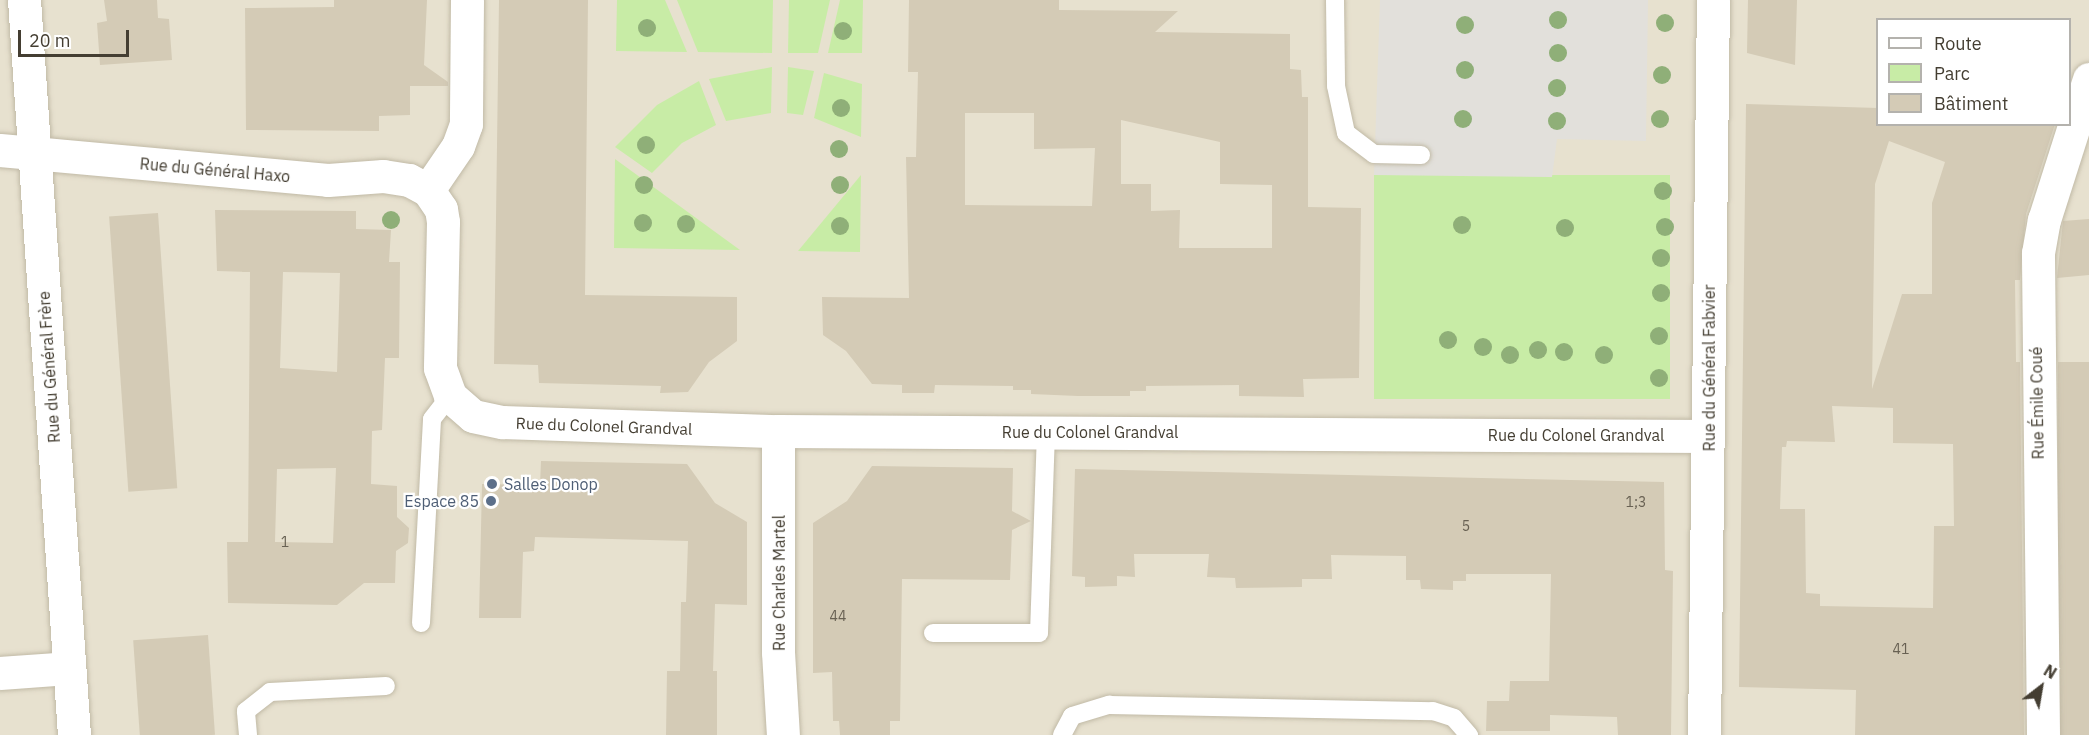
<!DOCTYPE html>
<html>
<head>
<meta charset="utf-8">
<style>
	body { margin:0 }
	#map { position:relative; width:2089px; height:735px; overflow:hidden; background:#f3efe2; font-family:"IBM Plex Sans",sans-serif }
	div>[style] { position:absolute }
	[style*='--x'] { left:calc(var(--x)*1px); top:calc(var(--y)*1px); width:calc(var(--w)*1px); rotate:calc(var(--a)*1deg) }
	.residential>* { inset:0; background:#e7e1cf }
	.green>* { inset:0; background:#c8eca6; transform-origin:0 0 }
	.parking>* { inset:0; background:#e2e0db }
	.building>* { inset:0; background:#d4cbb6; transform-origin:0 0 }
	.roads { filter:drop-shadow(0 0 2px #c1baa6) drop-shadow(0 0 2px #c1baa6) }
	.lane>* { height:18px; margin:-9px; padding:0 9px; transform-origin:9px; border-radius:9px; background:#fff }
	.street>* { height:33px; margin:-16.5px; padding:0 16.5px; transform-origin:16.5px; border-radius:16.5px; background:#fff }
	.trees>* { width:18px; height:18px; margin:-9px; border-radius:50%; background:#8faf78 }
	.dots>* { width:16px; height:16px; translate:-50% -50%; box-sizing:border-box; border:3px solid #fff; border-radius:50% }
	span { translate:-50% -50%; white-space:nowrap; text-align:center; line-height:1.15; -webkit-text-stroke:4.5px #fff; paint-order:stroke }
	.number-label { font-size:14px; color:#686153 }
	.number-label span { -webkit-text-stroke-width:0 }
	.street-label { font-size:16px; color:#443e32 }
	.service-label { font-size:16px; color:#4e5e75 }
	.left { translate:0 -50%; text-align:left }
	.right { translate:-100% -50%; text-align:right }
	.legend { position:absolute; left:1876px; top:18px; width:195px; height:108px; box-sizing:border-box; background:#fff; border:2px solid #b4b2ad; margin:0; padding:8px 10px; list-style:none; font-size:18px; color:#443e32 }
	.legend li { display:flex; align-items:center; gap:12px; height:30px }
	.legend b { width:30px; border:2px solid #b4b2ad }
	.north { position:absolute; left:2011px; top:657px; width:60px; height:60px; -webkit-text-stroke:4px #fff; paint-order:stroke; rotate:31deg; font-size:16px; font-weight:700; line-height:24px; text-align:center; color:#443e32 }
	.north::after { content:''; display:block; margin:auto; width:21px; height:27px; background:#443e32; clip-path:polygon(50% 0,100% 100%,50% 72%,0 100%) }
	.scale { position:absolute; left:18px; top:30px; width:111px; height:27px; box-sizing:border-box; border:3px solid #443e32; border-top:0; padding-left:8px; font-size:18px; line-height:21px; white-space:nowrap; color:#443e32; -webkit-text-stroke:4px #fff; paint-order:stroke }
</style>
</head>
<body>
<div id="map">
	<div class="residential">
		<div style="clip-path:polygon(evenodd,0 0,2089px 0,2089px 735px,0 735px,0 0,1878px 20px,2070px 20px,2070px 124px,1878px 124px,1878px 20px)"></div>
	</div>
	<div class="green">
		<div style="clip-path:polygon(617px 0,665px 0,687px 52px,616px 51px)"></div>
		<div style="clip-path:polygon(677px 0,773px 0,772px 53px,698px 52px)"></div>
		<div style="clip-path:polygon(789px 0,830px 0,818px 53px,788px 53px)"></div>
		<div style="clip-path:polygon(840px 0,863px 0,862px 53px,828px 53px)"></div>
		<div style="clip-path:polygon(772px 67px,771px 113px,726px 121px,709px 79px)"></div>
		<div style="clip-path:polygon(788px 67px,814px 71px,803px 115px,787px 113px)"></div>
		<div style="clip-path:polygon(824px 73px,862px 84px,861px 137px,814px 118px)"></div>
		<div style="clip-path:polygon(699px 81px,716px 125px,682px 143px,652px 173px,615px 147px,657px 105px)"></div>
		<div style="clip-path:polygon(615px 159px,740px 250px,614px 248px)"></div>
		<div style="clip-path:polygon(861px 175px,860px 252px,798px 251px)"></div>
		<div style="left:1374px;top:175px;width:296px;height:224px"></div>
	</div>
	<div class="parking">
		<div style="clip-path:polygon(1380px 0,1648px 0,1646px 141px,1557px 139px,1552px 177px,1374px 175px)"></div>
	</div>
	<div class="building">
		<div style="clip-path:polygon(104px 0,157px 0,158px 18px,169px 19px,172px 60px,100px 65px,97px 23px,107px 21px)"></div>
		<div style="clip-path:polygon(334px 0,427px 0,424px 65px,448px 82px,448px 86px,410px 86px,410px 115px,379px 116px,379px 131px,246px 130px,245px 8px,334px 7px)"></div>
		<div style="clip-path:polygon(499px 0,588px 0,585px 295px,737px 297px,737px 341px,709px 362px,688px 392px,660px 393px,661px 386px,539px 383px,538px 365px,494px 364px)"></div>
		<div style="clip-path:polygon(evenodd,909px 0,1059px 0,1059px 10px,1178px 11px,1155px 32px,1290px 34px,1290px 69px,1301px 70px,1302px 97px,1308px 97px,1308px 207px,1361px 208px,1359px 378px,1303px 379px,1304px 397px,1239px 396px,1239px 385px,1146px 386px,1146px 391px,1130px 391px,1130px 396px,1078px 396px,1031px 394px,1031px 390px,1013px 390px,1013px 386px,935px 385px,934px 393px,902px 393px,902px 385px,872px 384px,846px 351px,823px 335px,822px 297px,909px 298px,906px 157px,916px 157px,918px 72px,908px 72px,909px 0,965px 113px,1034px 113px,1034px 149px,1095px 148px,1092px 206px,965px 205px,965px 113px,909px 0,1121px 120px,1220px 142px,1220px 184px,1272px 185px,1272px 248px,1179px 248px,1180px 210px,1151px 211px,1151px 184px,1121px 184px,1121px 120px)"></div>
		<div style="clip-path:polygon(1748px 0,1797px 0,1795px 65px,1747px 53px)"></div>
		<div style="clip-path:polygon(evenodd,1746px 104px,1878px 108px,1878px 124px,2055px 124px,2026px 214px,2020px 280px,2015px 280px,2016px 362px,2020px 362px,2024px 735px,1855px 735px,1856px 690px,1739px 687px,1746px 104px,1889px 141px,1945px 162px,1932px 203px,1932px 294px,1902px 294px,1872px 389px,1875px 184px,1889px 141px,1746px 104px,1832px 406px,1893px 408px,1893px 443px,1953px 444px,1954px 526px,1934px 526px,1933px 608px,1820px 606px,1820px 594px,1806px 593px,1805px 509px,1780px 509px,1782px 447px,1786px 447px,1787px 441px,1835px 442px,1832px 406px)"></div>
		<div style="clip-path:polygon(evenodd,215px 210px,356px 211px,356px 229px,391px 230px,389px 262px,400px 262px,399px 358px,385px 358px,382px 430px,372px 431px,371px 484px,397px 486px,397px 517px,409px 528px,408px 543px,396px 551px,395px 583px,364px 583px,337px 605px,228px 603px,227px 542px,248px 542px,250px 272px,217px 271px,215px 210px,283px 272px,340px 273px,337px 372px,280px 368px,283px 272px,215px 210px,336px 468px,333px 543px,275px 542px,277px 469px,336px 468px)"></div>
		<div style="left:158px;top:213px;width:276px;height:49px;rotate:86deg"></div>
		<div style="clip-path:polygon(2089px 219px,2089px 275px,2057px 278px,2063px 221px)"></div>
		<div style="left:2058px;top:362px;width:31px;height:373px"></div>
		<div style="clip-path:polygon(541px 461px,687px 464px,715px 503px,747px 522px,747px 605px,715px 604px,713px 671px,717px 671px,717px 735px,666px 735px,667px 671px,680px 671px,681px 602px,686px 602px,688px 541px,535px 537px,534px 551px,523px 552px,521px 618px,479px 618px,482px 484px,540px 485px)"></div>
		<div style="clip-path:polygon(872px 466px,1013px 468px,1012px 511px,1031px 521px,1012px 530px,1010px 580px,902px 579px,900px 721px,890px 721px,890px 735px,840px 735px,839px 721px,833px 721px,832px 672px,813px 673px,813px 523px,847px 501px)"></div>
		<div style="clip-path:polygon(1075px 469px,1664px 482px,1665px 570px,1673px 571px,1671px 735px,1618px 735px,1617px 717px,1550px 715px,1550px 731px,1486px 731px,1487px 701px,1509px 701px,1510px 681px,1549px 681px,1551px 574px,1466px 574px,1466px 581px,1453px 581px,1453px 590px,1421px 589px,1420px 580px,1406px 580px,1406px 556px,1331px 555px,1332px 579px,1302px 579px,1302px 587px,1236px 588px,1235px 578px,1207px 577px,1209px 554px,1134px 554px,1135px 577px,1117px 576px,1117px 586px,1085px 587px,1085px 577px,1072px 576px)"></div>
		<div style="left:208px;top:635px;width:100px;height:75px;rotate:86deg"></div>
	</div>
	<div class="roads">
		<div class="lane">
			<div style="--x:1335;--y:0;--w:86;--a:89.3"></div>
			<div style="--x:1336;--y:86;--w:48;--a:78"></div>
			<div style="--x:1346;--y:133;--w:35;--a:37"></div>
			<div style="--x:1374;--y:154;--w:47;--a:1.2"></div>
			<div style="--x:421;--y:623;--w:204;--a:-86.9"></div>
			<div style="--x:432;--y:419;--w:29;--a:-52"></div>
			<div style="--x:933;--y:633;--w:106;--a:0"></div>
			<div style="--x:1039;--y:633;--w:201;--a:-88"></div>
			<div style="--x:248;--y:735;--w:24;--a:-95"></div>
			<div style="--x:246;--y:711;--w:31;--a:-38"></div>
			<div style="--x:270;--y:692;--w:116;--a:-3"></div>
			<div style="--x:1062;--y:735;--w:21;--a:-62"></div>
			<div style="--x:1072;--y:716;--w:39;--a:-17"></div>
			<div style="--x:1109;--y:705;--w:324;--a:1.1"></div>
			<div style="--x:1433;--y:711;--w:22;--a:18"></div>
			<div style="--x:1454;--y:718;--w:23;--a:49"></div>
		</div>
		<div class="street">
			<div style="--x:24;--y:0;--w:737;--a:86.11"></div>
			<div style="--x:467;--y:0;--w:124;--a:90.5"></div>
			<div style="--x:466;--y:124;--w:23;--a:110"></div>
			<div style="--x:458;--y:146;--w:53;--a:124.3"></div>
			<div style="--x:428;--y:190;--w:23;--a:56"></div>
			<div style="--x:441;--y:209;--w:13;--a:81"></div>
			<div style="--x:443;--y:222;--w:146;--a:91.2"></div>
			<div style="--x:440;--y:368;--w:30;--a:70"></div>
			<div style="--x:450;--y:396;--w:30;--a:41"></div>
			<div style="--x:473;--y:416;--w:30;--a:12"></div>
			<div style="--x:502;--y:422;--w:276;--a:1.9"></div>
			<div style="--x:778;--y:431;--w:930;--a:0.31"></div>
			<div style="--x:0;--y:150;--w:329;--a:5.2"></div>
			<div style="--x:328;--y:180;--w:55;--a:-4.2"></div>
			<div style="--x:383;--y:176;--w:26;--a:9"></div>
			<div style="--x:409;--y:180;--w:21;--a:28"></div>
			<div style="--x:778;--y:431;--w:221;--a:90"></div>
			<div style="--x:778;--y:652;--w:83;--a:86.6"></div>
			<div style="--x:0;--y:673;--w:69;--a:-4.1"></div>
			<div style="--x:1704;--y:735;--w:735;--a:-89.3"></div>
			<div style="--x:2043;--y:735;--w:482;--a:-90.6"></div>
			<div style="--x:2038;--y:253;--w:34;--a:-80"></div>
			<div style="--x:2044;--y:220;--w:148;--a:-72.3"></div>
		</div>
	</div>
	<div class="trees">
		<div style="left:1558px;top:20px"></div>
		<div style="left:1665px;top:23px"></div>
		<div style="left:1465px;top:25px"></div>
		<div style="left:647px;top:28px"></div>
		<div style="left:843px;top:31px"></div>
		<div style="left:1558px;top:53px"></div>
		<div style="left:1465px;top:70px"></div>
		<div style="left:1662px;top:75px"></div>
		<div style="left:1557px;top:88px"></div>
		<div style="left:841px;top:108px"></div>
		<div style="left:1463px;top:119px"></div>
		<div style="left:1660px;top:119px"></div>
		<div style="left:1557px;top:121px"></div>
		<div style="left:646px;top:145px"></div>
		<div style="left:839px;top:149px"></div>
		<div style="left:644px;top:185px"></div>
		<div style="left:840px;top:185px"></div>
		<div style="left:1663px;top:191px"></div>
		<div style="left:391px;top:220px"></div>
		<div style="left:643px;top:223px"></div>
		<div style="left:686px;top:224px"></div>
		<div style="left:1462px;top:225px"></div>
		<div style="left:840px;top:226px"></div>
		<div style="left:1665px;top:227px"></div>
		<div style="left:1565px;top:228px"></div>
		<div style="left:1661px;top:258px"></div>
		<div style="left:1661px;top:293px"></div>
		<div style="left:1659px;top:336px"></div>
		<div style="left:1448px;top:340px"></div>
		<div style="left:1483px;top:347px"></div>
		<div style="left:1538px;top:350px"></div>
		<div style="left:1564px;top:352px"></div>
		<div style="left:1510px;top:355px"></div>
		<div style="left:1604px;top:355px"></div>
		<div style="left:1659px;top:378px"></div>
	</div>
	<div class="dots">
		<div style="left:492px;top:484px;background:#5c6f8a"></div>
		<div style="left:491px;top:501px;background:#5c6f8a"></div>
	</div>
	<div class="number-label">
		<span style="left:1636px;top:502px">1;3</span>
		<span style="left:1466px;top:526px">5</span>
		<span style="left:285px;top:542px">1</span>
		<span style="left:838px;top:616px">44</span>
		<span style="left:1901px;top:649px">41</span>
	</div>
	<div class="street-label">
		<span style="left:215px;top:170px;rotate:5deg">Rue du Général Haxo</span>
		<span style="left:49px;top:367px;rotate:-94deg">Rue du Général Frère</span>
		<span style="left:1709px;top:368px;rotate:-90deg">Rue du Général Fabvier</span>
		<span style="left:2037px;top:403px;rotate:-91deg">Rue Émile Coué</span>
		<span style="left:604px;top:426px;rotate:2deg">Rue du Colonel Grandval</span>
		<span style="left:1090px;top:432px">Rue du Colonel Grandval</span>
		<span style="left:1576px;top:435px">Rue du Colonel Grandval</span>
		<span style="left:779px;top:583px;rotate:-90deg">Rue Charles Martel</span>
	</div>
	<div class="service-label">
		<span class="left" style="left:504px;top:484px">Salles Donop</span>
		<span class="right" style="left:479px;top:501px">Espace 85</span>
	</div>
	<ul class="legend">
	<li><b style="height:8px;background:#fff"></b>Route</li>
	<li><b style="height:16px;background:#c8eca6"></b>Parc</li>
	<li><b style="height:16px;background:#d4cbb6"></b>Bâtiment</li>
	</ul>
	<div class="north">N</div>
	<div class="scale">20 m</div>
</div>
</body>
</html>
